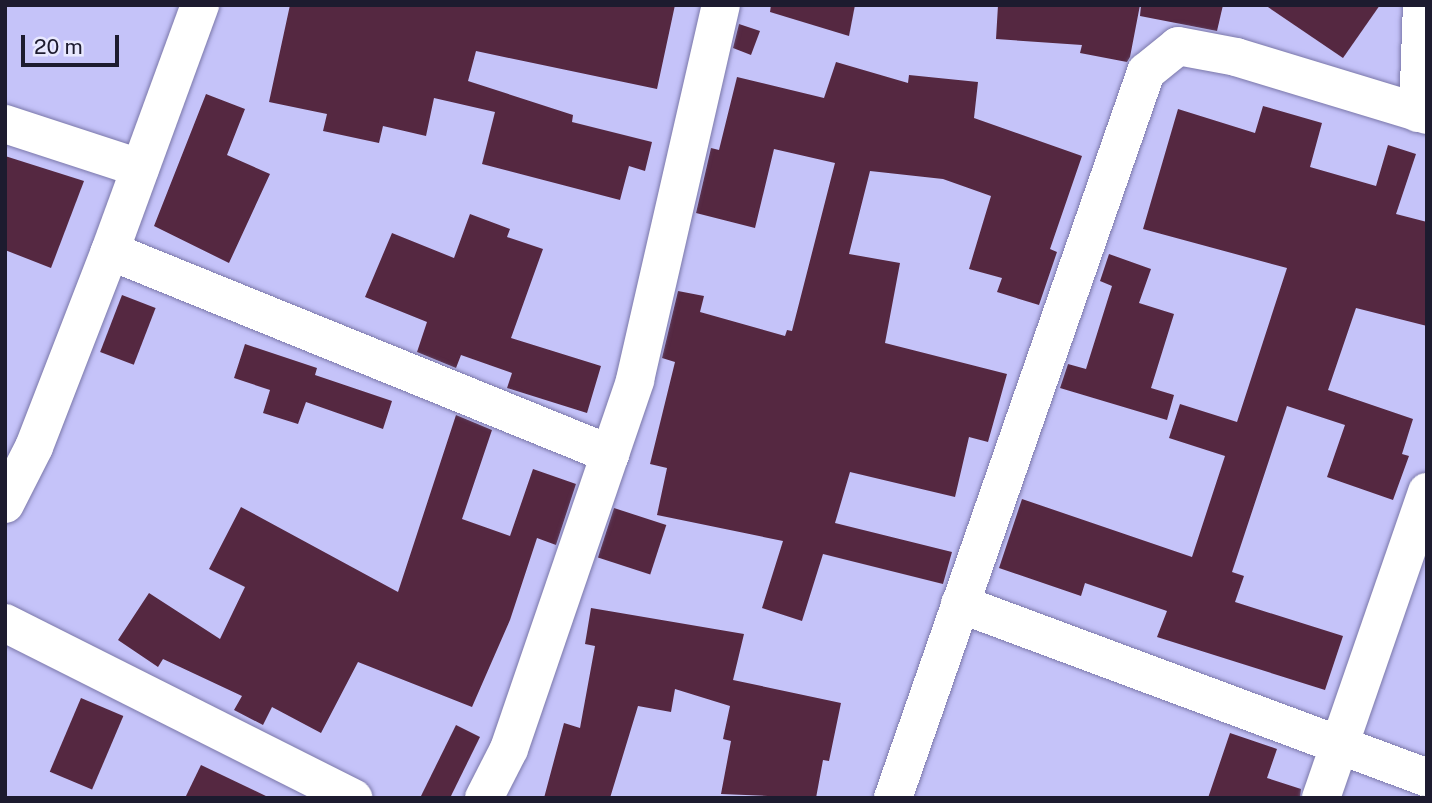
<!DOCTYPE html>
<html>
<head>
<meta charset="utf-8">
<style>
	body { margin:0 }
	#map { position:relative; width:1432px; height:803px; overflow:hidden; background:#c5c3f9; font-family:"Public Sans",sans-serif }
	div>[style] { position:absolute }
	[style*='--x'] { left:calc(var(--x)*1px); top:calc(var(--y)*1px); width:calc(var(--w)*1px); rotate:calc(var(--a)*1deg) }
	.building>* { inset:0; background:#552841; transform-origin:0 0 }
	.roads { filter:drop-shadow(0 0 2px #7a77a9) drop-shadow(0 0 2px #7a77a9) }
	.minor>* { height:38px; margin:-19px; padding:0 19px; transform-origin:19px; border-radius:19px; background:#fff }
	span { translate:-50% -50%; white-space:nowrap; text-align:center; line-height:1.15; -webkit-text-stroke:7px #e8e8fe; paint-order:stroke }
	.frame { position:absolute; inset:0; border:7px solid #1d1b2f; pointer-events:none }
	.scale { position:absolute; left:21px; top:35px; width:98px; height:32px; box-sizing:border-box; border:4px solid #1d1b2f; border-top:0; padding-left:9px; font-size:21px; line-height:24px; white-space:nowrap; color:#1d1b2f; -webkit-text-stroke:5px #e8e8fe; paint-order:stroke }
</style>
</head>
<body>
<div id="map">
	<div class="building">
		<div style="clip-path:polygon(290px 5px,675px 5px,657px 89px,476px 51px,468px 81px,573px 115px,572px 122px,652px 142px,645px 171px,629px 166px,620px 200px,482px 164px,495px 112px,434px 98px,426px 136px,383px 126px,379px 143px,323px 131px,327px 114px,269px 102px)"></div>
		<div style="clip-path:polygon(771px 5px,855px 5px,849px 36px,770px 12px)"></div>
		<div style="clip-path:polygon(998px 5px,1140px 5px,1130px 57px,1127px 62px,1080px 53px,1082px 45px,996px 39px)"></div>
		<div style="clip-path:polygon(1141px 5px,1223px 5px,1217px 31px,1140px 16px)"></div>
		<div style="clip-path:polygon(1265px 5px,1380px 5px,1343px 58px)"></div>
		<div style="clip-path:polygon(739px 24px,760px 31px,751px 55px,733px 48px)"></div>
		<div style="clip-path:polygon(836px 62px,908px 83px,909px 75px,978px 82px,974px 118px,1082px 156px,1050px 249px,1057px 252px,1039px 305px,997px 292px,1002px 278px,969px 269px,991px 196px,943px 179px,870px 171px,849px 254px,900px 263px,885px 343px,1007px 374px,988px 442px,969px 437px,955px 497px,850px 472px,835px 523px,952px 552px,943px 584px,823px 554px,802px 621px,762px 608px,783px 541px,657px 515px,667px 468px,650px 464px,675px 362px,662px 358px,678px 291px,704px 296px,700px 312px,785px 336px,787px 330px,792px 331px,835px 163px,774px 149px,755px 228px,696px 213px,711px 148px,719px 150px,737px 77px,824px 98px)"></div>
		<div style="clip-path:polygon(206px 94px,245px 109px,227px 155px,270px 174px,229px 263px,154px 226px)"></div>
		<div style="clip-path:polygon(1263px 106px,1322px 123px,1310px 167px,1376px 186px,1388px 145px,1416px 154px,1396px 214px,1427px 222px,1427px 326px,1356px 308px,1328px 390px,1413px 419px,1402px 454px,1409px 456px,1393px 500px,1327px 477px,1345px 425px,1287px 406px,1232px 572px,1244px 576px,1235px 602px,1343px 636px,1325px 690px,1157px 637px,1167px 611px,1085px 583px,1081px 596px,999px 568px,1022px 499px,1192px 557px,1225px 456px,1169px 438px,1180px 404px,1237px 422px,1287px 268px,1143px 229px,1178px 109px,1255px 133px)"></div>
		<div style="clip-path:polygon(5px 156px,84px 181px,51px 268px,5px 250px)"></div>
		<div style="clip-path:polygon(470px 214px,510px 229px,507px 237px,543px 249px,511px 338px,601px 366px,587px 413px,507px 388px,512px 373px,461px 355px,456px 368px,417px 352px,427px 322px,365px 297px,392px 233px,454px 258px)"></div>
		<div style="clip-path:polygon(1109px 254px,1151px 269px,1139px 303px,1174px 314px,1151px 388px,1174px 395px,1167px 420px,1060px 388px,1068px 364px,1086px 369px,1112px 286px,1100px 281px)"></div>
		<div style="left:122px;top:295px;width:36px;height:61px;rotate:21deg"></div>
		<div style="clip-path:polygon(245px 344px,317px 368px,315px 375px,392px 401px,383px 429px,306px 402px,298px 424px,263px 413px,270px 390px,234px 378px)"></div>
		<div style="clip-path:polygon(456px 415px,492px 430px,462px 519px,510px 536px,533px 469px,576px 484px,556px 545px,537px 538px,510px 620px,472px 707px,358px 662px,321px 733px,272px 707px,263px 725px,234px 710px,242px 696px,163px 659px,158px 667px,118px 640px,149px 593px,220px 639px,245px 587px,209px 569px,241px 507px,398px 592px)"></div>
		<div style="left:614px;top:508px;width:55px;height:52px;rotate:18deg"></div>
		<div style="clip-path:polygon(591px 608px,744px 634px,733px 680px,841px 703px,829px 761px,823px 760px,816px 798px,721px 794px,731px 741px,723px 739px,730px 706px,675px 689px,671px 712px,638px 706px,610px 798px,544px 798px,564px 723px,580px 728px,595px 646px,585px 644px)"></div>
		<div style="left:81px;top:698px;width:46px;height:80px;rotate:23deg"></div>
		<div style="clip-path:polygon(456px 725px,480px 737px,450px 798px,420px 798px)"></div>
		<div style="clip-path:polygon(1230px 733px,1277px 749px,1267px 778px,1301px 789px,1300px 798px,1208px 798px)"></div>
		<div style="clip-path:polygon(201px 765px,270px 798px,185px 798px)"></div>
	</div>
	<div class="roads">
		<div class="minor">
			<div style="--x:200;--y:5;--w:262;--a:110.1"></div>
			<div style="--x:110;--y:251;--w:540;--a:22.1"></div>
			<div style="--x:1418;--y:113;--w:108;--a:-87.9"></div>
			<div style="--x:5;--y:124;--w:142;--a:18.1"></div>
			<div style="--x:5;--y:504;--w:64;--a:-63"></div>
			<div style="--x:34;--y:447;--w:210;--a:-68.8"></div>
			<div style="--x:960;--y:604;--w:498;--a:20.4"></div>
			<div style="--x:5;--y:623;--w:390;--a:26.7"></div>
			<div style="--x:484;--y:798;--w:55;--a:-63"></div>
			<div style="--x:509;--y:749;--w:390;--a:-71.1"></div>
			<div style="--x:635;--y:380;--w:385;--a:-77.1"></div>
			<div style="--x:893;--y:798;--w:769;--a:-70.79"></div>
			<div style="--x:1146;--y:72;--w:41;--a:-39.1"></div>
			<div style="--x:1178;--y:46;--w:59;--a:10.7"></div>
			<div style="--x:1236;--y:57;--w:200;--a:16.9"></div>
			<div style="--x:1321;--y:798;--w:324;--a:-70.9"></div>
		</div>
	</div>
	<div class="frame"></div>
	<div class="scale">20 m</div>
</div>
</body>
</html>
